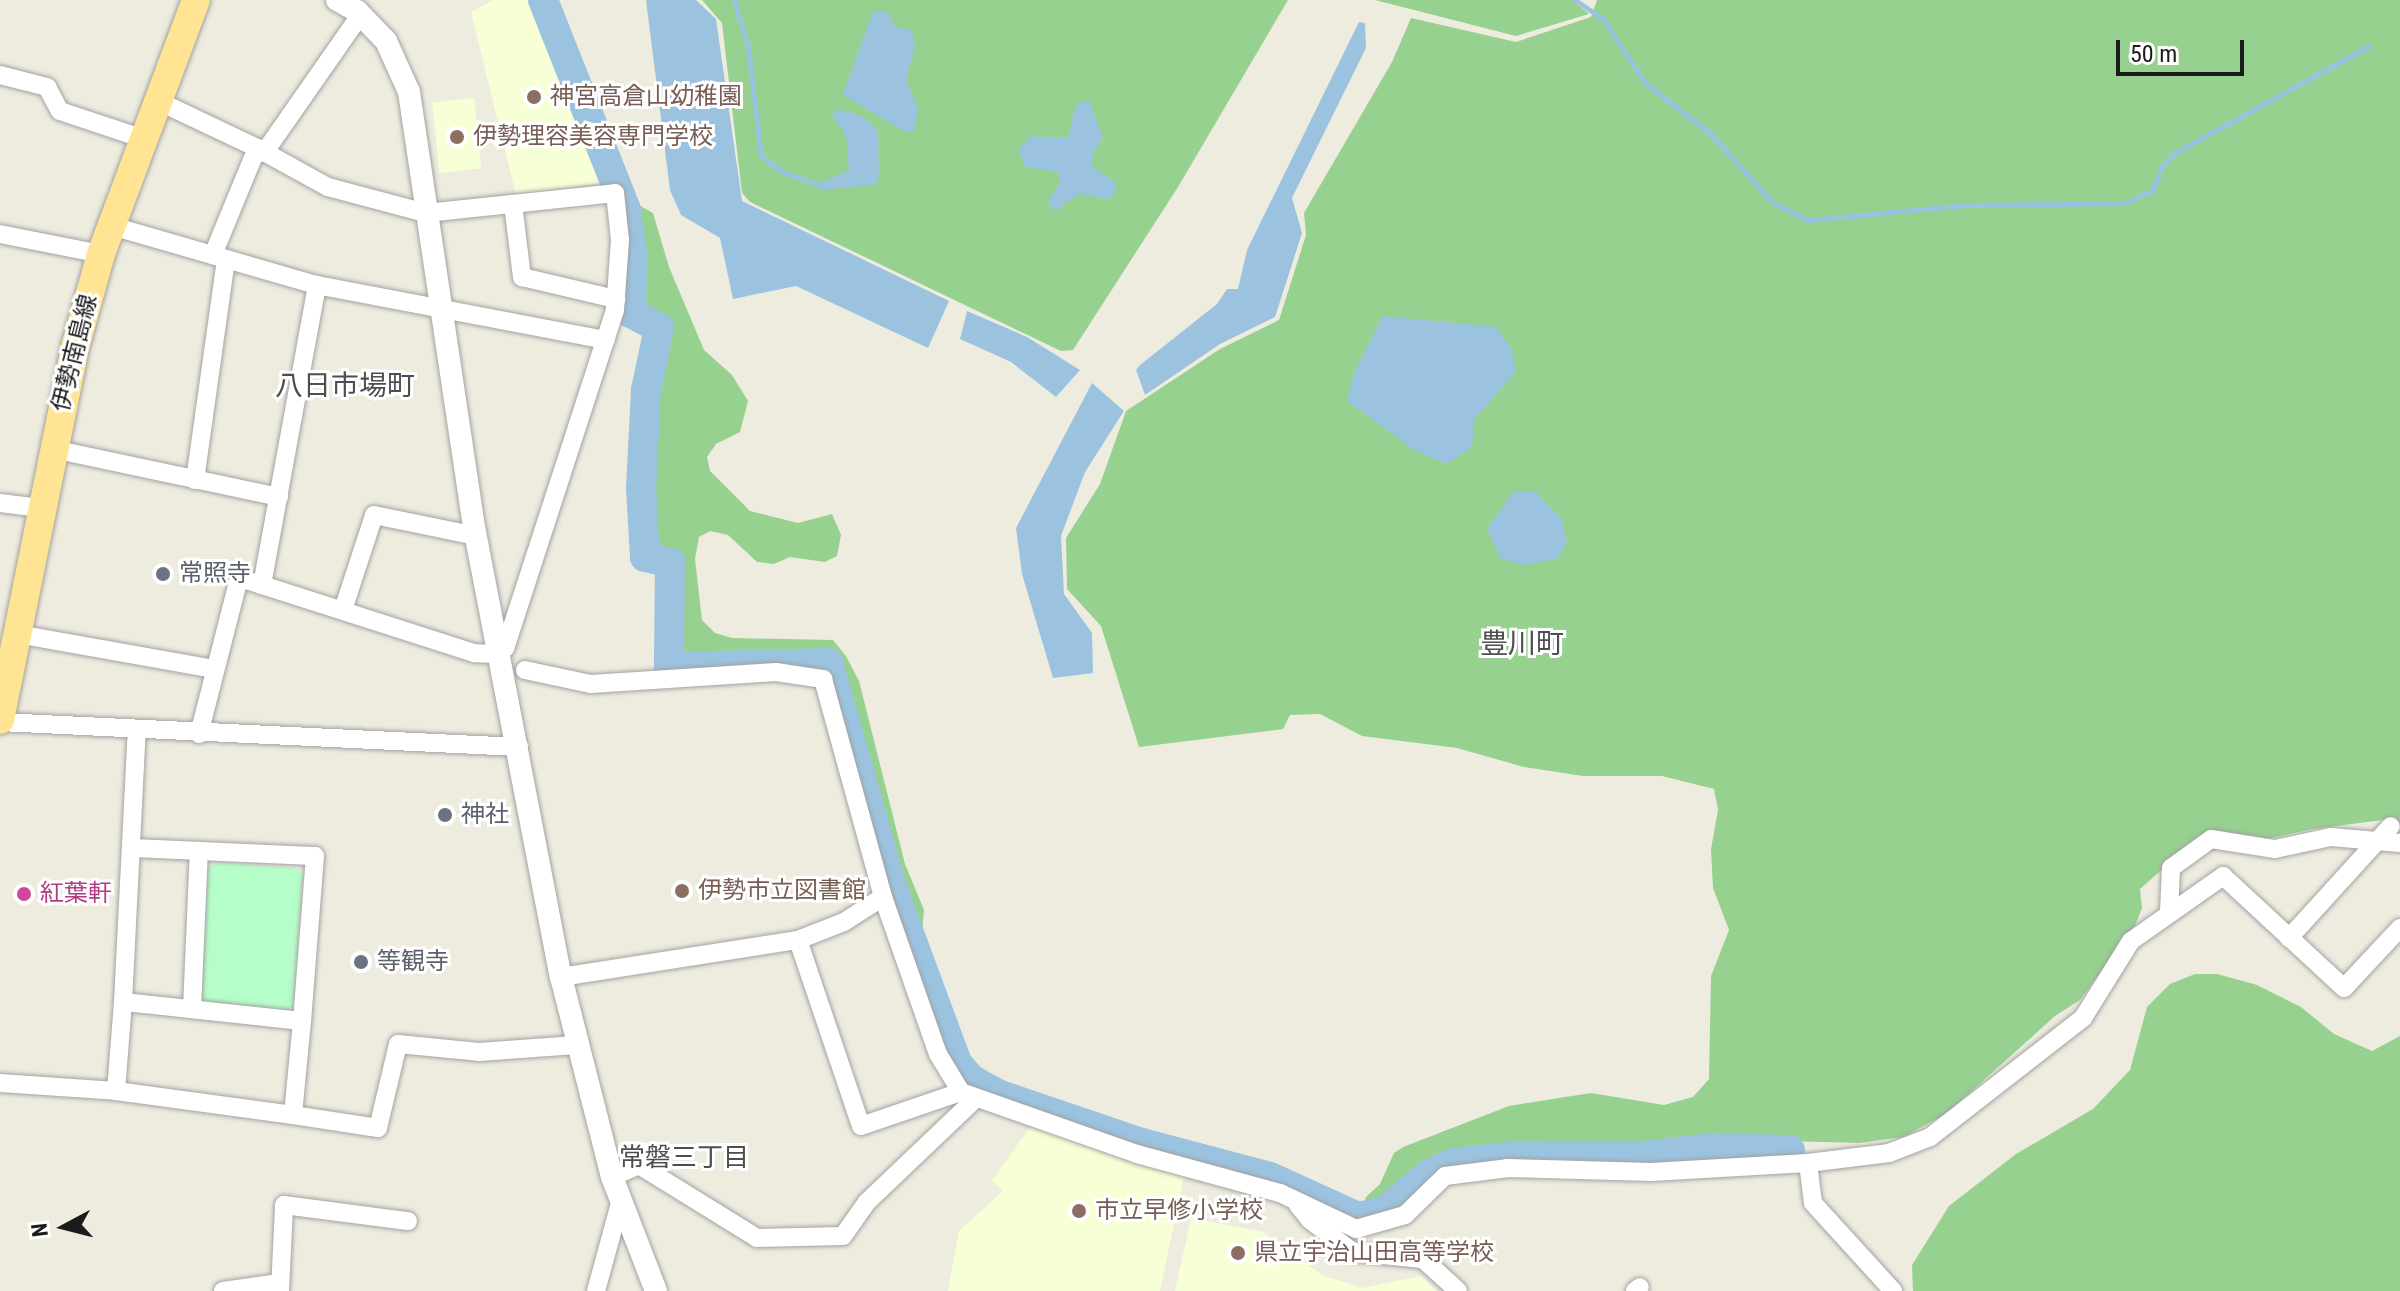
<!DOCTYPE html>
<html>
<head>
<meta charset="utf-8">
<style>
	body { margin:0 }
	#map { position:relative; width:2400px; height:1291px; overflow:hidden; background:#eeecdf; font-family:"Roboto Condensed","Noto Sans JP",sans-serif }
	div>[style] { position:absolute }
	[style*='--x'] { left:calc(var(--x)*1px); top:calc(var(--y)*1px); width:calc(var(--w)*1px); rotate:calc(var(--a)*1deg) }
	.education>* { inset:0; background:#f7ffd7; transform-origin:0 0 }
	.forest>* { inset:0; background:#96d190 }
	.park>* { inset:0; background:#b6fec9 }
	.water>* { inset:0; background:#9bc3e0 }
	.stream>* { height:5px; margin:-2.5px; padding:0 2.5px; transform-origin:2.5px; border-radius:2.5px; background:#9bc3e0 }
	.river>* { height:30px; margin:-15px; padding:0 15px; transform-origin:15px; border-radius:15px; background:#9bc3e0 }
	.roads { filter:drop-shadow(0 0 2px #a2a2a2) drop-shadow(0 0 2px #a2a2a2) }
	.minor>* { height:18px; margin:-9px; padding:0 9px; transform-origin:9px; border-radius:9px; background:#fff }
	.tertiary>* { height:22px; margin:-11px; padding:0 11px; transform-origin:11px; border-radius:11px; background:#fff }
	.primary>* { height:28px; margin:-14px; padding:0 14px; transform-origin:14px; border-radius:14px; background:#ffe593 }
	.dots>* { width:22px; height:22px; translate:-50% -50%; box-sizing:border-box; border:4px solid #fff; border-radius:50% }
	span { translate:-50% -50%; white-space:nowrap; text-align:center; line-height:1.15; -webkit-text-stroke:6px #fff; paint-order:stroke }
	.education-label { font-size:24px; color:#785e54 }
	.left { translate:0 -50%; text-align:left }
	.street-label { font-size:24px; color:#1b1b1b }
	.worship-label { font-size:24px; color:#5b616d }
	.hotel-label { font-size:24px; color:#b23c85 }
	.neighbourhood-label { font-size:26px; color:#4e4e4e }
	.quarter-label { font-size:28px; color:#4e4e4e }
	.north { position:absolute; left:24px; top:1187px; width:80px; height:80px; -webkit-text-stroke:6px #fff; paint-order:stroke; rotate:263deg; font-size:22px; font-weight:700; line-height:32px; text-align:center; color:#1b1b1b }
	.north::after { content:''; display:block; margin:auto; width:28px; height:36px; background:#1b1b1b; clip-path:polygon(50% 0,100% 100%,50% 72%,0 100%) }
	.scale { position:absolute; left:2116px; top:40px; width:128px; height:36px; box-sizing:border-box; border:4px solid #1b1b1b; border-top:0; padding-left:10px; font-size:24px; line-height:28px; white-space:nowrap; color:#1b1b1b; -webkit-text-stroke:6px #fff; paint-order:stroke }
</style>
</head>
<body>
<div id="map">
	<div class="education">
		<div style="clip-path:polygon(493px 0,536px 0,610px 182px,516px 194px,471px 12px)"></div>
		<div style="left:474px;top:98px;width:71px;height:42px;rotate:84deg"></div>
		<div style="clip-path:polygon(1030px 1127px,1184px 1176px,1160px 1291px,948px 1291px,959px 1231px,1003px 1191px,992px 1181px)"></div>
		<div style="clip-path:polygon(1191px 1218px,1263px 1232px,1322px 1275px,1362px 1288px,1421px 1276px,1437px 1291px,1175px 1291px)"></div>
	</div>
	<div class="forest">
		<div style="clip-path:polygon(702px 0,1288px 0,1178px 187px,1073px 350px,1061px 351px,750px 202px,742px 193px,722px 23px)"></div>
		<div style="clip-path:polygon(1375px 0,1572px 0,1589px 14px,1516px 36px)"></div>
		<div style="clip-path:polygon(1597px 0,2400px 0,2400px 827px,2390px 819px,2313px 829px,2174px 859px,2140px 889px,2142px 908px,2135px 926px,2080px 1000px,2055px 1016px,1946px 1114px,1903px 1137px,1859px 1143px,1745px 1140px,1621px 1151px,1500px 1152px,1431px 1164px,1378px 1204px,1367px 1205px,1365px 1198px,1380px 1184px,1394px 1153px,1403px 1147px,1509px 1106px,1591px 1093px,1664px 1105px,1693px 1097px,1709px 1079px,1711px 976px,1729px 930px,1713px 888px,1711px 849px,1718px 810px,1714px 789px,1662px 776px,1583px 776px,1524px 767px,1457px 748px,1362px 736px,1320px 714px,1290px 715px,1283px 729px,1139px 747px,1101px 626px,1067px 589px,1066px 538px,1100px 484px,1126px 411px,1220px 349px,1279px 320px,1306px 235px,1304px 213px,1392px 62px,1411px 18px,1516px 42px,1591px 17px)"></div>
		<div style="clip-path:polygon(635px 203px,653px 213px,669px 267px,704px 350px,732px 375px,748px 401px,740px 432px,716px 444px,707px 457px,710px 471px,750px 511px,798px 523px,832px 514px,841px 535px,837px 556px,825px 562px,790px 557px,774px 564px,757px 562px,728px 535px,710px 531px,699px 537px,695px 559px,702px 620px,715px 633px,732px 638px,833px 640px,846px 656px,859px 681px,905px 864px,924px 910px,922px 933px,911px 924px,888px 864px,830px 660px,673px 664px,673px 560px,649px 554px,650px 413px,663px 326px,636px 309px)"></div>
		<div style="clip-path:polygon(2195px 974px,2217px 974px,2257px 985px,2301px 1007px,2334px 1034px,2372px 1051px,2400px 1036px,2400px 1291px,1913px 1291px,1912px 1265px,1949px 1206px,2016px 1154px,2093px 1109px,2130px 1070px,2147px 1007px,2170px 984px)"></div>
	</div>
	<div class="park">
		<div style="clip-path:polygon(216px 862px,294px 868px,303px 874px,294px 1006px,283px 1012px,206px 1003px,200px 993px,207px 870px)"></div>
	</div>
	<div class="water">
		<div style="clip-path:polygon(646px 0,696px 0,716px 19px,742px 201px,949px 301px,928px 348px,796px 286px,733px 299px,720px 238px,681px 215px,670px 190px)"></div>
		<div style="clip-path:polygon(873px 11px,886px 11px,896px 27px,912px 30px,915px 46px,906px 80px,918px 108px,914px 131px,904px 131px,843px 95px)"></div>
		<div style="clip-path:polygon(1359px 22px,1365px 23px,1366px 48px,1292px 198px,1302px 233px,1275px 317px,1220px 344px,1145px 395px,1136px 370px,1140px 365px,1217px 304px,1227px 289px,1238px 289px,1247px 250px)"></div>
		<div style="clip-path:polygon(1089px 100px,1103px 138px,1094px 151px,1092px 166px,1115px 182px,1116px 192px,1108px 199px,1079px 194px,1055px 211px,1048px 202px,1060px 183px,1058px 172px,1026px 167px,1018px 150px,1031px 136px,1068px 138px,1076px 104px)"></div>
		<div style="clip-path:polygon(838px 109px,862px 116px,878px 131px,879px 176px,875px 185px,819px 190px,819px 183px,849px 170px,846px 135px,832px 115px)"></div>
		<div style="clip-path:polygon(967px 311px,1027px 337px,1080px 370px,1056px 397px,1011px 362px,960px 339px)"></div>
		<div style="clip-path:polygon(1383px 316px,1496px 327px,1511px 348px,1516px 372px,1474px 419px,1472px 447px,1446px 464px,1414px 450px,1347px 401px,1353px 375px)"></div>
		<div style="clip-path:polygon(1092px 383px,1124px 411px,1085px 472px,1061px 536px,1064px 594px,1092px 633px,1093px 673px,1053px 678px,1022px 574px,1016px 528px)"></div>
		<div style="clip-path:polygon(1535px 491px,1562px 520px,1567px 542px,1557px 559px,1523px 565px,1501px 559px,1487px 529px,1513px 492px)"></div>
	</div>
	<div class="stream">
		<div style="--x:734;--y:0;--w:49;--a:73.4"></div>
		<div style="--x:748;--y:47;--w:110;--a:83.2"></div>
		<div style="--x:761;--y:156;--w:27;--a:36"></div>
		<div style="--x:783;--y:172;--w:38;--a:20"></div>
		<div style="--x:1575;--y:0;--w:34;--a:34"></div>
		<div style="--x:1603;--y:19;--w:77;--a:56.7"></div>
		<div style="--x:1645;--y:83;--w:82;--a:37.6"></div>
		<div style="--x:1710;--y:133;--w:94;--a:48"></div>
		<div style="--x:1773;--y:203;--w:39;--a:26"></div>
		<div style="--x:1808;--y:220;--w:161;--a:-5.4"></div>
		<div style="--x:1968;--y:205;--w:156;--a:-0.7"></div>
		<div style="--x:2124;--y:203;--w:32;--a:-24"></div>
		<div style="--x:2153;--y:190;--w:23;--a:-70"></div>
		<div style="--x:2161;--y:168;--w:18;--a:-49"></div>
		<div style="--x:2173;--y:154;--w:224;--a:-28.9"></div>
	</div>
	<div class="river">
		<div style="--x:543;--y:0;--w:226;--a:68.4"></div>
		<div style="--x:626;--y:210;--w:45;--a:82.4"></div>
		<div style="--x:632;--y:255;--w:58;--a:91"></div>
		<div style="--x:631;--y:313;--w:32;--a:28"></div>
		<div style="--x:659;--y:328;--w:63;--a:101.8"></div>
		<div style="--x:646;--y:390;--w:98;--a:92.9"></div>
		<div style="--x:641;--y:488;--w:69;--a:86.7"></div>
		<div style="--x:645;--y:557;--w:26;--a:13"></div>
		<div style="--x:670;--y:563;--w:104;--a:90.6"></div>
		<div style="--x:669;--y:667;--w:159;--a:-1.4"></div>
		<div style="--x:828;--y:663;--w:233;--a:74.1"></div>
		<div style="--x:892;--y:887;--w:188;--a:69.7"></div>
		<div style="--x:957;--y:1063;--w:21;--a:49"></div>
		<div style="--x:971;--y:1079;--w:33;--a:29"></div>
		<div style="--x:1000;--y:1095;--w:150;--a:18.7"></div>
		<div style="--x:1142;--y:1143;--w:132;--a:14.9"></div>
		<div style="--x:1270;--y:1177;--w:97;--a:24.4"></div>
		<div style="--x:1358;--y:1217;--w:28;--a:-13"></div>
		<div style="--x:1385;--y:1211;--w:57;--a:-40.1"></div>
		<div style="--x:1429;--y:1174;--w:26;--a:-25"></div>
		<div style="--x:1453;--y:1163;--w:64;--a:-6.2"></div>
		<div style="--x:1517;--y:1156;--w:119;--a:0.5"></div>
		<div style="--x:1636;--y:1157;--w:77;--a:-6.8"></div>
		<div style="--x:1712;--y:1148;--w:78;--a:1.5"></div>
	</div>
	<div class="roads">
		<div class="minor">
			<div style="--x:0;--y:75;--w:49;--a:14.3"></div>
			<div style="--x:47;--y:87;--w:27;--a:62"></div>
			<div style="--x:60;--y:111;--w:89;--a:18.4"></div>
			<div style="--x:158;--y:101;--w:110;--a:25.4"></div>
			<div style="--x:257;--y:148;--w:116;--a:112.4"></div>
			<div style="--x:257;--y:148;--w:81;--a:28.8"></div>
			<div style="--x:328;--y:187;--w:101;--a:14.9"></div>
			<div style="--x:426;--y:213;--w:190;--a:-6"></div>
			<div style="--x:615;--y:193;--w:47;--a:83.9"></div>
			<div style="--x:620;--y:240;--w:70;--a:94.1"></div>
			<div style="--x:615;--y:310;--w:355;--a:108"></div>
			<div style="--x:505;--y:648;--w:9;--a:139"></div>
			<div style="--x:498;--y:654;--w:24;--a:-178"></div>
			<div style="--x:474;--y:653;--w:223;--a:-162.2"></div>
			<div style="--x:264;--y:153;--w:169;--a:-55.1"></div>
			<div style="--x:513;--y:204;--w:74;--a:83"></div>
			<div style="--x:522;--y:277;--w:97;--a:13.2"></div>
			<div style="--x:112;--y:226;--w:213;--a:16.1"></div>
			<div style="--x:317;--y:285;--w:294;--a:10.8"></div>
			<div style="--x:0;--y:234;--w:103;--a:11.2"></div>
			<div style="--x:53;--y:449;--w:231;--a:12"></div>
			<div style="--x:195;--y:480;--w:223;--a:-82"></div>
			<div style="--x:0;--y:503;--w:41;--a:7"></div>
			<div style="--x:343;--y:610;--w:100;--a:-71.9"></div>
			<div style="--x:374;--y:515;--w:104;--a:11.6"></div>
			<div style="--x:17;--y:634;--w:199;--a:10.1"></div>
			<div style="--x:525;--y:670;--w:67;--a:12"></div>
			<div style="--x:591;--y:684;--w:185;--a:-3.7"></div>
			<div style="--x:776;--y:672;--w:48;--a:8.5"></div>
			<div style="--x:823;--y:679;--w:226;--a:74.6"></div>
			<div style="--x:883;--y:897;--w:166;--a:70.7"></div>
			<div style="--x:938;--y:1054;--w:44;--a:58.8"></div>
			<div style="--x:961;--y:1092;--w:187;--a:19.4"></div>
			<div style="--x:1137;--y:1154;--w:148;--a:15.3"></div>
			<div style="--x:1280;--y:1193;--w:84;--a:25.3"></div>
			<div style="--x:1356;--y:1229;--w:51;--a:-15.9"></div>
			<div style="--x:1405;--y:1215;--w:56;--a:-44.3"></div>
			<div style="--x:1445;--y:1176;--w:64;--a:-7.2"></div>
			<div style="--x:1508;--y:1168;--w:143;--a:1.6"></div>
			<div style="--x:1651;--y:1172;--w:157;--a:-3.3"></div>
			<div style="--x:1808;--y:1163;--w:82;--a:-7"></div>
			<div style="--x:1889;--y:1153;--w:44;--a:-21.3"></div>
			<div style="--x:1930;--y:1137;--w:194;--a:-37.9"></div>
			<div style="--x:2083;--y:1018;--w:91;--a:-58.1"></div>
			<div style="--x:2131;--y:941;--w:113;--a:-35.2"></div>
			<div style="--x:2223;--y:876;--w:165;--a:42.8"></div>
			<div style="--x:2344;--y:988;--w:82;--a:-47"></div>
			<div style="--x:0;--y:722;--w:520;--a:2.76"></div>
			<div style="--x:199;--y:734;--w:161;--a:-75.6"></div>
			<div style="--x:239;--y:578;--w:24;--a:17"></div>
			<div style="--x:262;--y:585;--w:305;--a:-79.6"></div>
			<div style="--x:131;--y:848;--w:184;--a:2.5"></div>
			<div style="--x:315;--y:856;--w:166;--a:94.5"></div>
			<div style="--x:302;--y:1021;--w:180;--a:-173.9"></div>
			<div style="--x:123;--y:1002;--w:272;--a:-87.1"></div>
			<div style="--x:2169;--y:912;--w:44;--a:-87.4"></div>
			<div style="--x:2171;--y:868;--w:49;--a:-35.9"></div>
			<div style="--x:2211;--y:839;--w:65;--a:8.9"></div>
			<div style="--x:2275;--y:849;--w:57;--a:-12.1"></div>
			<div style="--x:2331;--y:837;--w:69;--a:5"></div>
			<div style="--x:2289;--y:938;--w:151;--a:-47.7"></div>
			<div style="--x:798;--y:940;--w:196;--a:71.3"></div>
			<div style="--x:861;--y:1126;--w:106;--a:-18.8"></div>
			<div style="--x:561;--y:977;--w:240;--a:-8.9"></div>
			<div style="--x:798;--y:940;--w:49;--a:-21.4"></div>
			<div style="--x:844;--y:922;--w:46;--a:-32.7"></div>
			<div style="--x:192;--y:1009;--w:158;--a:-87.5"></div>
			<div style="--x:302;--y:1021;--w:94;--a:95.5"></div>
			<div style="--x:293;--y:1115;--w:86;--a:8.7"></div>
			<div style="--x:378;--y:1128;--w:86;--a:-76.6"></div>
			<div style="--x:398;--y:1044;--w:81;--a:5.6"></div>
			<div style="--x:479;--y:1052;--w:97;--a:-4.1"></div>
			<div style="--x:0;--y:1083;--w:116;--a:3.9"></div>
			<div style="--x:116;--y:1091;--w:179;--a:7.7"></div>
			<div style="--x:116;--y:1091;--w:89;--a:-85.5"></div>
			<div style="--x:1808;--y:1163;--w:40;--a:82.9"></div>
			<div style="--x:1813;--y:1203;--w:119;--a:47.7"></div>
			<div style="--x:612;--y:1177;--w:30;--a:-24"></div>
			<div style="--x:639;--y:1165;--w:139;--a:31.7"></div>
			<div style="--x:757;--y:1238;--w:86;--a:-1.3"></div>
			<div style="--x:843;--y:1236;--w:42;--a:-54.8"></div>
			<div style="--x:867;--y:1202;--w:149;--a:-43.6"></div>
			<div style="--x:1298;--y:1205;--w:19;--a:51"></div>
			<div style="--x:1310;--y:1220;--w:54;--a:36.7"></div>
			<div style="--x:1353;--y:1252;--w:70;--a:5.7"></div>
			<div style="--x:1423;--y:1259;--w:47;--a:42.4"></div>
			<div style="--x:223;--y:1291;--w:57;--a:-8.1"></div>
			<div style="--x:280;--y:1291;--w:86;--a:-87.3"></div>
			<div style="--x:284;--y:1205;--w:125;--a:7.4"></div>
			<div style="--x:596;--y:1291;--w:91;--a:-74.7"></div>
			<div style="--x:1635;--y:1291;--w:6;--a:-39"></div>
		</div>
		<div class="tertiary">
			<div style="--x:337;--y:0;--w:23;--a:29"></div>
			<div style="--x:357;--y:11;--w:42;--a:46"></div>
			<div style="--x:386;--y:41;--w:56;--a:65.7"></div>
			<div style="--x:409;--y:92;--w:440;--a:81.5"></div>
			<div style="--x:474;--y:527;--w:458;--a:79.1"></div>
			<div style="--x:561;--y:977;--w:206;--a:75.7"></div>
			<div style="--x:612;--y:1177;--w:122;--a:68.9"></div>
		</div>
		<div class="primary">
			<div style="--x:0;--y:720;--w:384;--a:-78.6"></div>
			<div style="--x:76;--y:344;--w:93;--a:-74.5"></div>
			<div style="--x:101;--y:254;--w:271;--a:-69.5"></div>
		</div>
	</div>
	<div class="dots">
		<div style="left:534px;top:97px;background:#8d6e63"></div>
		<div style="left:457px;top:137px;background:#8d6e63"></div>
		<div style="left:163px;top:574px;background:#6b7280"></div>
		<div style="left:445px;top:815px;background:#6b7280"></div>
		<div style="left:682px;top:891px;background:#8d6e63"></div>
		<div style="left:24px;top:894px;background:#d1479c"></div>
		<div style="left:361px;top:962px;background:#6b7280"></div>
		<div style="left:1079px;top:1211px;background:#8d6e63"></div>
		<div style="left:1238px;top:1253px;background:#8d6e63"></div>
	</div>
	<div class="education-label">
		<span class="left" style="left:550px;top:97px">神宮高倉山幼稚園</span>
		<span class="left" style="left:473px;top:137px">伊勢理容美容専門学校</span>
		<span class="left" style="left:698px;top:891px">伊勢市立図書館</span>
		<span class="left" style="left:1095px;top:1211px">市立早修小学校</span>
		<span class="left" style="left:1254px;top:1253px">県立宇治山田高等学校</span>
	</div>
	<div class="street-label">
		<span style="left:75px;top:353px;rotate:-76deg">伊勢南島線</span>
	</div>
	<div class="worship-label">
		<span class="left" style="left:179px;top:574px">常照寺</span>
		<span class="left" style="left:461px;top:815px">神社</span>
		<span class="left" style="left:377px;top:962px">等観寺</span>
	</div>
	<div class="hotel-label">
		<span class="left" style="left:40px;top:894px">紅葉軒</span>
	</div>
	<div class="neighbourhood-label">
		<span style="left:684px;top:1158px">常磐三丁目</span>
	</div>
	<div class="quarter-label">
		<span style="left:345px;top:386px">八日市場町</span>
		<span style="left:1522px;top:644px">豊川町</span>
	</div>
	<div class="north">N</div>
	<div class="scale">50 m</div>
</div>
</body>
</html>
